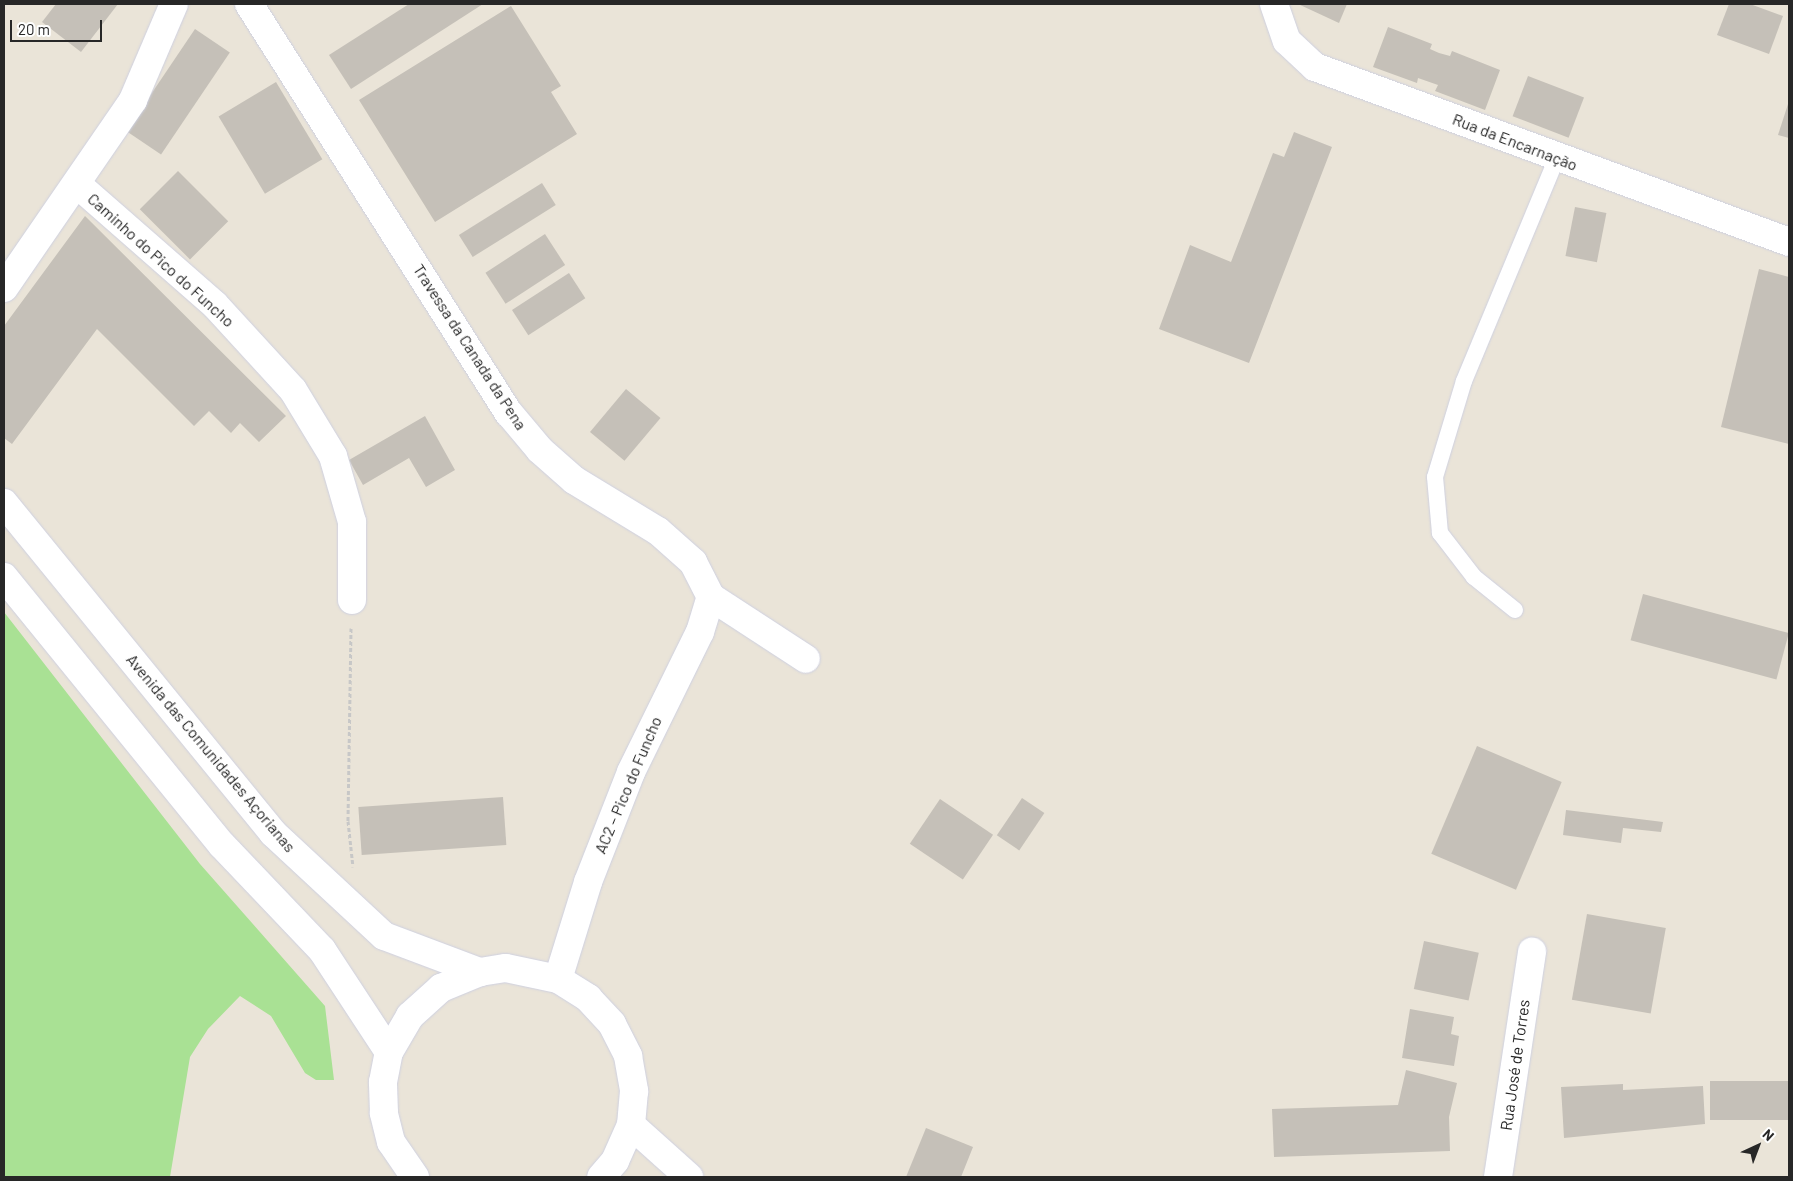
<!DOCTYPE html>
<html>
<head>
<meta charset="utf-8">
<style>
	body { margin:0 }
	#map { position:relative; width:1793px; height:1181px; overflow:hidden; background:#eae4d8; font-family:Barlow,sans-serif }
	div>[style] { position:absolute }
	[style*='--x'] { left:calc(var(--x)*1px); top:calc(var(--y)*1px); width:calc(var(--w)*1px); rotate:calc(var(--a)*1deg) }
	.green>* { inset:0; background:#a9e194 }
	.building>* { inset:0; background:#c5c0b8; transform-origin:0 0 }
	.path>* { height:3px; margin-top:-1.5px; transform-origin:0; background:repeating-linear-gradient(90deg,#c7c7c7 0 4px,transparent 0 6.5px) }
	.roads { filter:drop-shadow(0 0 1px #ced0e0) drop-shadow(0 0 1px #ced0e0) }
	.lane>* { height:16px; margin:-8px; padding:0 8px; transform-origin:8px; border-radius:8px; background:#fff }
	.street>* { height:28px; margin:-14px; padding:0 14px; transform-origin:14px; border-radius:14px; background:#fff }
	.secondary>* { height:28px; margin:-14px; padding:0 14px; transform-origin:14px; border-radius:14px; background:#fff }
	span { translate:-50% -50%; white-space:nowrap; text-align:center; line-height:1.15; -webkit-text-stroke:4px #fff; paint-order:stroke }
	.street-label { font-size:16px; color:#272727 }
	.frame { position:absolute; inset:0; border:5px solid #272727; pointer-events:none }
	.north { position:absolute; left:1733px; top:1121px; width:50px; height:50px; -webkit-text-stroke:4px #fff; paint-order:stroke; rotate:43deg; font-size:14px; font-weight:700; line-height:20px; text-align:center; color:#272727 }
	.north::after { content:''; display:block; margin:auto; width:18px; height:22px; background:#272727; clip-path:polygon(50% 0,100% 100%,50% 72%,0 100%) }
	.scale { position:absolute; left:10px; top:20px; width:92px; height:22px; box-sizing:border-box; border:2px solid #272727; border-top:0; padding-left:6px; font-size:15px; line-height:18px; white-space:nowrap; color:#272727; -webkit-text-stroke:4px #fff; paint-order:stroke }
</style>
</head>
<body>
<div id="map">
	<div class="green">
		<div style="clip-path:polygon(4px 612px,200px 864px,325px 1006px,334px 1080px,316px 1080px,305px 1073px,271px 1016px,240px 996px,208px 1029px,190px 1057px,170px 1177px,4px 1177px)"></div>
	</div>
	<div class="building">
		<div style="clip-path:polygon(56px 4px,118px 4px,81px 52px,42px 22px)"></div>
		<div style="clip-path:polygon(409px 4px,483px 4px,351px 89px,329px 55px)"></div>
		<div style="clip-path:polygon(1298px 4px,1347px 4px,1339px 23px)"></div>
		<div style="clip-path:polygon(1729px 4px,1750px 4px,1783px 16px,1769px 54px,1717px 35px)"></div>
		<div style="clip-path:polygon(511px 6px,561px 86px,551px 92px,577px 134px,435px 222px,359px 100px)"></div>
		<div style="clip-path:polygon(1388px 27px,1432px 44px,1430px 49px,1439px 53px,1450px 56px,1452px 51px,1500px 70px,1485px 110px,1435px 91px,1438px 85px,1418px 78px,1417px 83px,1373px 67px)"></div>
		<div style="left:195px;top:29px;width:42px;height:123px;rotate:34deg"></div>
		<div style="left:1528px;top:76px;width:60px;height:43px;rotate:21deg"></div>
		<div style="left:276px;top:82px;width:90px;height:67px;rotate:59deg"></div>
		<div style="clip-path:polygon(1789px 101px,1789px 138px,1778px 135px)"></div>
		<div style="clip-path:polygon(1294px 132px,1332px 147px,1249px 363px,1159px 329px,1190px 245px,1231px 262px,1273px 153px,1284px 157px)"></div>
		<div style="left:178px;top:171px;width:71px;height:54px;rotate:45deg"></div>
		<div style="left:542px;top:183px;width:26px;height:98px;rotate:58deg"></div>
		<div style="left:1575px;top:207px;width:32px;height:50px;rotate:11deg"></div>
		<div style="clip-path:polygon(85px 216px,286px 416px,259px 442px,240px 423px,231px 433px,209px 411px,194px 426px,97px 329px,12px 444px,4px 438px,4px 326px)"></div>
		<div style="left:545px;top:234px;width:37px;height:71px;rotate:57deg"></div>
		<div style="clip-path:polygon(1759px 269px,1789px 277px,1789px 444px,1721px 427px)"></div>
		<div style="left:569px;top:273px;width:30px;height:68px;rotate:57deg"></div>
		<div style="left:626px;top:389px;width:45px;height:56px;rotate:40deg"></div>
		<div style="clip-path:polygon(425px 416px,455px 470px,426px 487px,409px 458px,363px 485px,349px 460px)"></div>
		<div style="left:1643px;top:594px;width:151px;height:48px;rotate:15deg"></div>
		<div style="left:1477px;top:746px;width:92px;height:117px;rotate:23deg"></div>
		<div style="left:503px;top:797px;width:48px;height:145px;rotate:86deg"></div>
		<div style="left:1022px;top:798px;width:27px;height:45px;rotate:34deg"></div>
		<div style="left:940px;top:799px;width:64px;height:54px;rotate:34deg"></div>
		<div style="clip-path:polygon(1566px 810px,1663px 822px,1661px 832px,1623px 828px,1621px 843px,1563px 835px)"></div>
		<div style="left:1587px;top:914px;width:80px;height:87px;rotate:10deg"></div>
		<div style="left:1424px;top:941px;width:56px;height:49px;rotate:12deg"></div>
		<div style="clip-path:polygon(1410px 1009px,1454px 1017px,1451px 1034px,1459px 1036px,1454px 1066px,1402px 1058px)"></div>
		<div style="clip-path:polygon(1406px 1070px,1457px 1083px,1449px 1117px,1450px 1151px,1274px 1157px,1272px 1109px,1398px 1105px)"></div>
		<div style="left:1789px;top:1081px;width:39px;height:79px;rotate:90deg"></div>
		<div style="clip-path:polygon(1623px 1084px,1623px 1090px,1703px 1086px,1705px 1124px,1564px 1138px,1561px 1087px)"></div>
		<div style="clip-path:polygon(926px 1128px,973px 1147px,961px 1177px,906px 1177px)"></div>
	</div>
	<div class="path">
		<div style="--x:351;--y:628;--w:193;--a:90.9"></div>
		<div style="--x:348;--y:821;--w:46;--a:83.8"></div>
	</div>
	<div class="roads">
		<div class="lane">
			<div style="--x:1515;--y:610;--w:53;--a:-141.2"></div>
			<div style="--x:1474;--y:577;--w:56;--a:-127.7"></div>
			<div style="--x:1440;--y:533;--w:56;--a:-95.1"></div>
			<div style="--x:1435;--y:477;--w:100;--a:-73.2"></div>
			<div style="--x:1464;--y:381;--w:242;--a:-67.4"></div>
		</div>
		<div class="street">
			<div style="--x:249;--y:4;--w:485;--a:57.6"></div>
			<div style="--x:509;--y:413;--w:48;--a:50"></div>
			<div style="--x:540;--y:450;--w:45;--a:41.4"></div>
			<div style="--x:574;--y:480;--w:98;--a:31.3"></div>
			<div style="--x:658;--y:531;--w:47;--a:41.5"></div>
			<div style="--x:693;--y:562;--w:39;--a:63"></div>
			<div style="--x:711;--y:597;--w:113;--a:33.1"></div>
			<div style="--x:1274;--y:4;--w:39;--a:71"></div>
			<div style="--x:1287;--y:41;--w:38;--a:43"></div>
			<div style="--x:1315;--y:67;--w:505;--a:20.26"></div>
			<div style="--x:78;--y:185;--w:182;--a:41.2"></div>
			<div style="--x:215;--y:305;--w:115;--a:47.5"></div>
			<div style="--x:293;--y:390;--w:77;--a:58.8"></div>
			<div style="--x:333;--y:456;--w:69;--a:73.9"></div>
			<div style="--x:352;--y:522;--w:78;--a:90"></div>
			<div style="--x:4;--y:288;--w:228;--a:-55.5"></div>
			<div style="--x:133;--y:100;--w:104;--a:-66.9"></div>
			<div style="--x:558;--y:979;--w:102;--a:-72.8"></div>
			<div style="--x:588;--y:882;--w:118;--a:-68.6"></div>
			<div style="--x:631;--y:772;--w:156;--a:-63.8"></div>
			<div style="--x:700;--y:632;--w:37;--a:-73"></div>
			<div style="--x:1498;--y:1177;--w:228;--a:-81.4"></div>
		</div>
		<div class="secondary">
			<div style="--x:4;--y:503;--w:426;--a:50.8"></div>
			<div style="--x:273;--y:833;--w:151;--a:42.9"></div>
			<div style="--x:384;--y:936;--w:103;--a:20.6"></div>
			<div style="--x:4;--y:577;--w:345;--a:50.9"></div>
			<div style="--x:222;--y:845;--w:145;--a:46.4"></div>
			<div style="--x:322;--y:950;--w:122;--a:56.7"></div>
			<div style="--x:631;--y:1125;--w:78;--a:41.9"></div>
			<div style="--x:415;--y:1177;--w:42;--a:-124.4"></div>
			<div style="--x:391;--y:1142;--w:30;--a:-104"></div>
			<div style="--x:384;--y:1113;--w:31;--a:-92"></div>
			<div style="--x:383;--y:1082;--w:31;--a:-79"></div>
			<div style="--x:389;--y:1052;--w:42;--a:-59.7"></div>
			<div style="--x:410;--y:1016;--w:42;--a:-42.1"></div>
			<div style="--x:441;--y:988;--w:42;--a:-22.3"></div>
			<div style="--x:480;--y:972;--w:26;--a:-9"></div>
			<div style="--x:506;--y:968;--w:53;--a:11.9"></div>
			<div style="--x:558;--y:979;--w:36;--a:32"></div>
			<div style="--x:588;--y:998;--w:35;--a:47"></div>
			<div style="--x:612;--y:1024;--w:36;--a:63"></div>
			<div style="--x:628;--y:1056;--w:36;--a:80"></div>
			<div style="--x:634;--y:1091;--w:34;--a:95"></div>
			<div style="--x:631;--y:1125;--w:39;--a:114"></div>
			<div style="--x:615;--y:1161;--w:21;--a:131"></div>
		</div>
	</div>
	<div class="street-label">
		<span style="left:1515px;top:142px;rotate:21deg">Rua da Encarnação</span>
		<span style="left:161px;top:260px;rotate:42deg">Caminho do Pico do Funcho</span>
		<span style="left:470px;top:347px;rotate:57deg">Travessa da Canada da Pena</span>
		<span style="left:211px;top:753px;rotate:50deg">Avenida das Comunidades Açorianas</span>
		<span style="left:628px;top:785px;rotate:-67deg">AC2 – Pico do Funcho</span>
		<span style="left:1515px;top:1065px;rotate:-82deg">Rua José de Torres</span>
	</div>
	<div class="frame"></div>
	<div class="north">N</div>
	<div class="scale">20 m</div>
</div>
</body>
</html>
